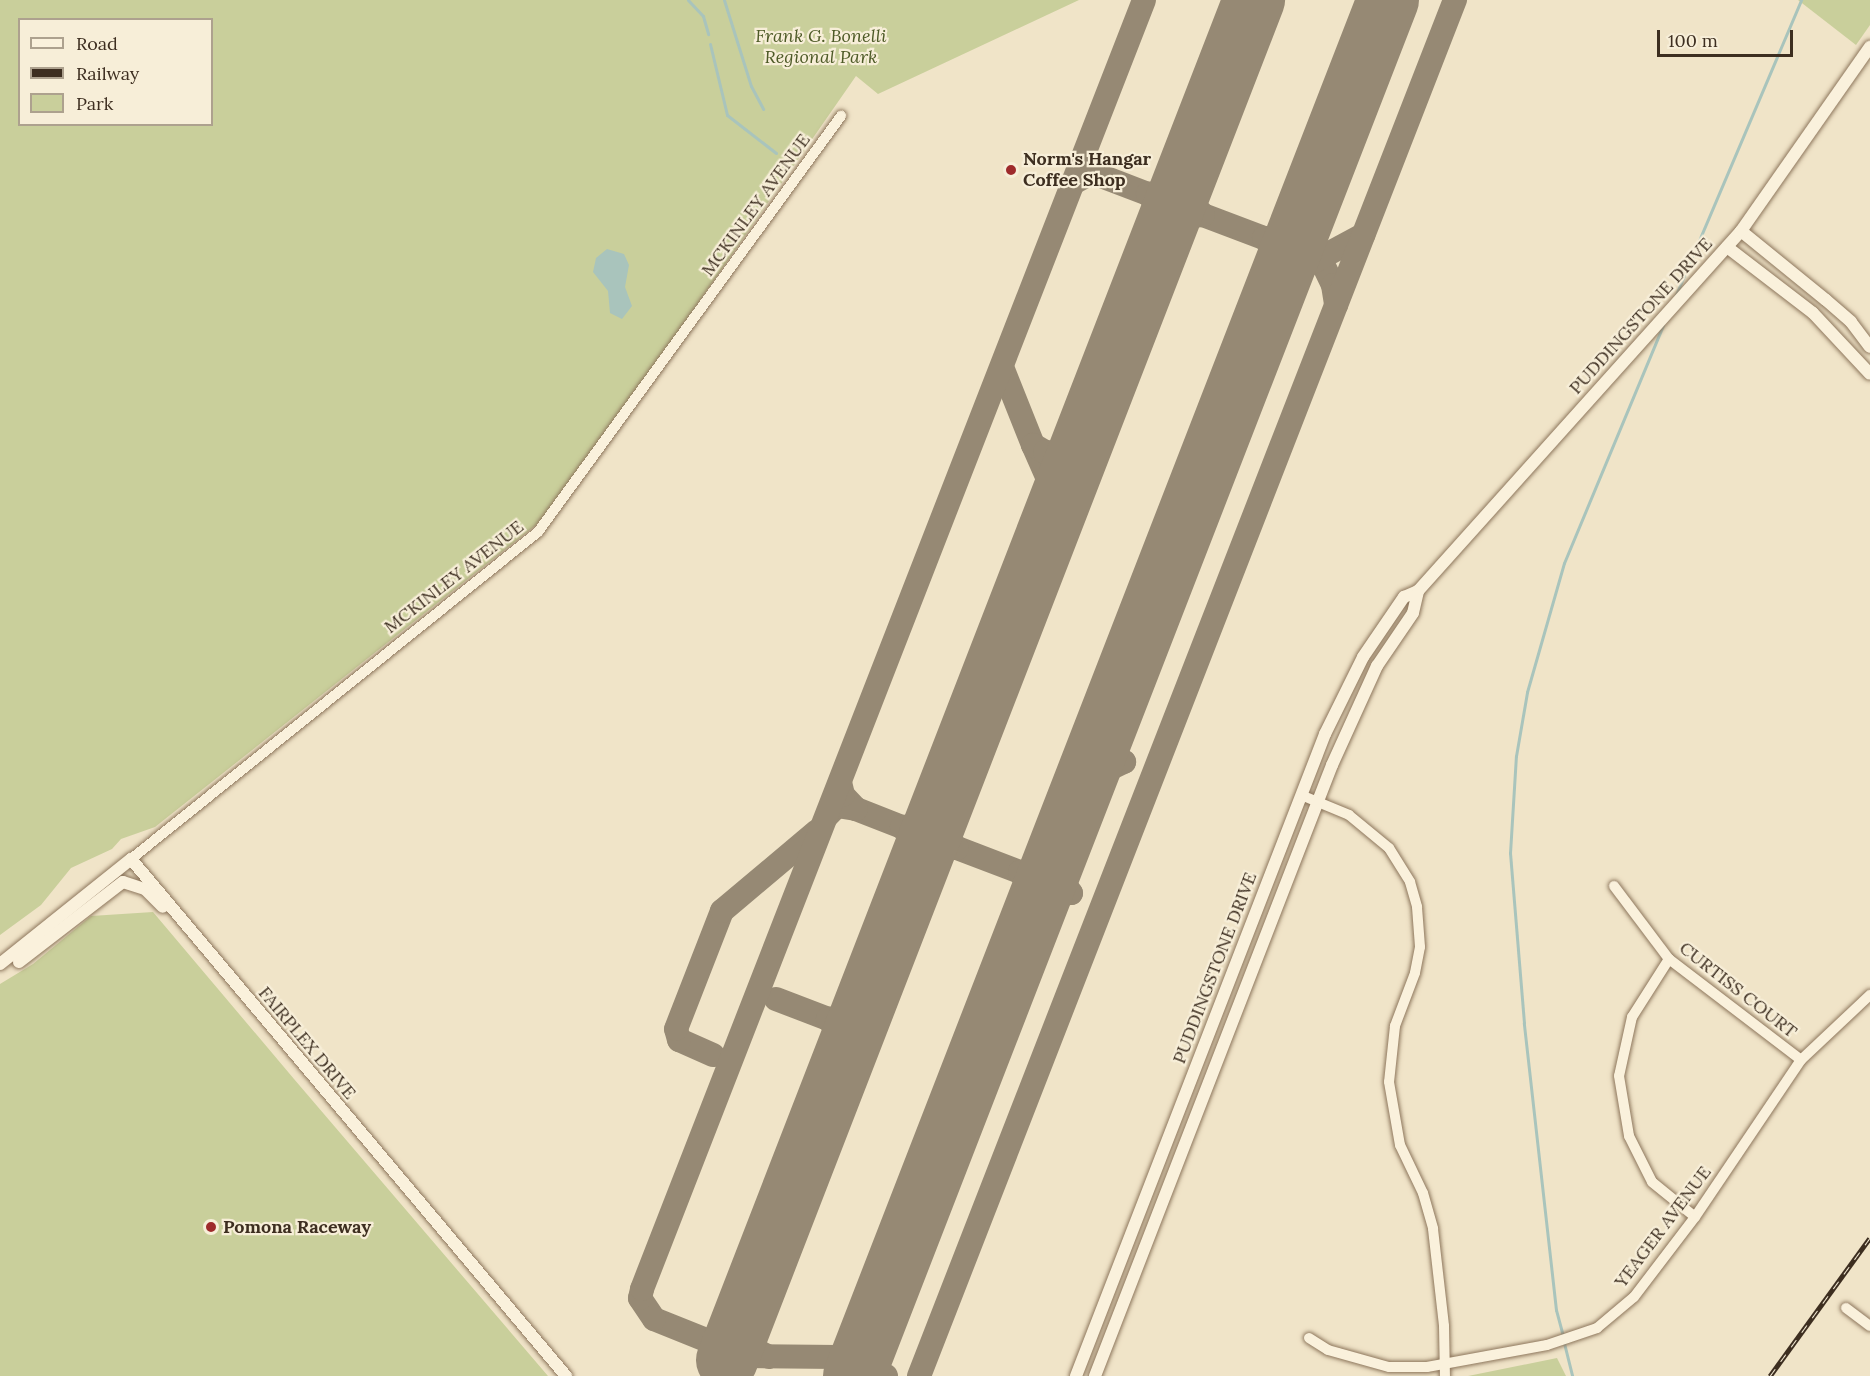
<!DOCTYPE html>
<html>
<head>
<meta charset="utf-8">
<style>
	body { margin:0 }
	#map { position:relative; width:1870px; height:1376px; overflow:hidden; background:#f0e4c8; font-family:Lora,serif }
	div>[style] { position:absolute }
	[style*='--x'] { left:calc(var(--x)*1px); top:calc(var(--y)*1px); width:calc(var(--w)*1px); rotate:calc(var(--a)*1deg) }
	.green>* { inset:0; background:#c9cf9b }
	.water>* { inset:0; background:#a9c4bc }
	.stream>* { height:3px; margin:-1.5px; padding:0 1.5px; transform-origin:1.5px; border-radius:1.5px; background:#a9c4bc }
	.taxiway>* { height:24px; margin:-12px; padding:0 12px; transform-origin:12px; border-radius:12px; background:#968974 }
	.runway>* { height:62px; margin:-31px; padding:0 31px; transform-origin:31px; border-radius:31px; background:#968974 }
	.roads { filter:drop-shadow(0 0 2px #8d765c) drop-shadow(0 0 2px #8d765c) }
	.minor>* { height:10px; margin:-5px; padding:0 5px; transform-origin:5px; border-radius:5px; background:#faf1dc }
	.tertiary>* { height:12px; margin:-6px; padding:0 6px; transform-origin:6px; border-radius:6px; background:#faf1dc }
	.rail>* { height:5px; margin-top:-2.5px; transform-origin:0; background:repeating-linear-gradient(90deg,#f7eed8 0 9px,#3d2e20 0 18px); box-sizing:border-box; border-block:2px solid #3d2e20 }
	.dots>* { width:16px; height:16px; translate:-50% -50%; box-sizing:border-box; border:3px solid #f7eed8; border-radius:50% }
	span { translate:-50% -50%; white-space:nowrap; text-align:center; line-height:1.15; -webkit-text-stroke:4.5px #f7eed8; paint-order:stroke }
	.park-label { font-size:18px; color:#4d5a26; font-style:italic }
	.poi-label { font-size:18px; color:#3d2e20; font-weight:700 }
	.left { translate:0 -50%; text-align:left }
	.street-label { font-size:18px; color:#3d2e20 }
	.legend { position:absolute; left:18px; top:18px; width:195px; height:108px; box-sizing:border-box; background:#f7eed8; border:2px solid #ada18e; margin:0; padding:8px 10px; list-style:none; font-size:18px; color:#3d2e20 }
	.legend li { display:flex; align-items:center; gap:12px; height:30px }
	.legend b { width:30px; border:2px solid #ada18e }
	.scale { position:absolute; left:1657px; top:30px; width:136px; height:27px; box-sizing:border-box; border:3px solid #3d2e20; border-top:0; padding-left:8px; font-size:18px; line-height:21px; white-space:nowrap; color:#3d2e20; -webkit-text-stroke:4px #f7eed8; paint-order:stroke }
</style>
</head>
<body>
<div id="map">
	<div class="green">
		<div style="clip-path:polygon(evenodd,0 0,1079px 0,878px 94px,856px 76px,580px 473px,536px 525px,155px 827px,121px 839px,112px 849px,71px 868px,41px 905px,0 935px,0 0,20px 20px,212px 20px,212px 124px,20px 124px,20px 20px)"></div>
		<div style="clip-path:polygon(1798px 0,1870px 0,1870px 25px,1856px 45px)"></div>
		<div style="clip-path:polygon(153px 912px,294px 1079px,548px 1376px,0 1376px,0 984px,33px 964px,91px 916px)"></div>
		<div style="clip-path:polygon(1557px 1358px,1566px 1376px,1468px 1376px)"></div>
	</div>
	<div class="water">
		<div style="clip-path:polygon(607px 249px,624px 254px,629px 265px,625px 287px,632px 306px,622px 319px,610px 313px,608px 291px,593px 272px,596px 258px)"></div>
	</div>
	<div class="stream">
		<div style="--x:688;--y:0;--w:22;--a:47"></div>
		<div style="--x:703;--y:16;--w:19;--a:74"></div>
		<div style="--x:724;--y:0;--w:90;--a:72.6"></div>
		<div style="--x:751;--y:86;--w:26;--a:62"></div>
		<div style="--x:710;--y:44;--w:73;--a:76.5"></div>
		<div style="--x:727;--y:115;--w:62;--a:37.8"></div>
		<div style="--x:1675;--y:297;--w:323;--a:-67"></div>
		<div style="--x:1563;--y:1336;--w:27;--a:-105"></div>
		<div style="--x:1556;--y:1310;--w:289;--a:-96.4"></div>
		<div style="--x:1524;--y:1023;--w:171;--a:-94.7"></div>
		<div style="--x:1510;--y:853;--w:97;--a:-86.5"></div>
		<div style="--x:1516;--y:756;--w:65;--a:-80.2"></div>
		<div style="--x:1527;--y:692;--w:134;--a:-74"></div>
		<div style="--x:1564;--y:563;--w:258;--a:-67.4"></div>
		<div style="--x:1564;--y:1343;--w:34;--a:76"></div>
	</div>
	<div class="taxiway">
		<div style="--x:1101;--y:176;--w:50;--a:21"></div>
		<div style="--x:1073;--y:183;--w:17;--a:-28"></div>
		<div style="--x:1088;--y:175;--w:13;--a:4"></div>
		<div style="--x:1101;--y:176;--w:18;--a:-133"></div>
		<div style="--x:1089;--y:163;--w:11;--a:-105"></div>
		<div style="--x:1306;--y:212;--w:23;--a:83"></div>
		<div style="--x:1309;--y:235;--w:55;--a:64.4"></div>
		<div style="--x:1333;--y:285;--w:20;--a:81"></div>
		<div style="--x:1203;--y:215;--w:65;--a:20.7"></div>
		<div style="--x:1164;--y:233;--w:23;--a:-45"></div>
		<div style="--x:1180;--y:217;--w:23;--a:-5"></div>
		<div style="--x:1203;--y:215;--w:19;--a:-133"></div>
		<div style="--x:1190;--y:201;--w:29;--a:-94"></div>
		<div style="--x:1164;--y:233;--w:24;--a:-95"></div>
		<div style="--x:1162;--y:209;--w:21;--a:-133"></div>
		<div style="--x:1148;--y:194;--w:25;--a:-9"></div>
		<div style="--x:1173;--y:190;--w:23;--a:-50"></div>
		<div style="--x:1277;--y:286;--w:12;--a:-48"></div>
		<div style="--x:1285;--y:277;--w:89;--a:-28.3"></div>
		<div style="--x:1275;--y:290;--w:28;--a:-80"></div>
		<div style="--x:1280;--y:262;--w:17;--a:-111"></div>
		<div style="--x:1274;--y:246;--w:13;--a:-141"></div>
		<div style="--x:1264;--y:238;--w:18;--a:0"></div>
		<div style="--x:1282;--y:238;--w:29;--a:-44"></div>
		<div style="--x:1002;--y:367;--w:84;--a:68.3"></div>
		<div style="--x:1052;--y:524;--w:29;--a:-84"></div>
		<div style="--x:1055;--y:495;--w:55;--a:-113.7"></div>
		<div style="--x:1033;--y:445;--w:14;--a:30"></div>
		<div style="--x:1045;--y:452;--w:19;--a:6"></div>
		<div style="--x:1064;--y:454;--w:27;--a:-39"></div>
		<div style="--x:1079;--y:796;--w:30;--a:-48"></div>
		<div style="--x:1099;--y:774;--w:28;--a:-26"></div>
		<div style="--x:1124;--y:762;--w:11;--a:-175"></div>
		<div style="--x:1113;--y:761;--w:11;--a:-142"></div>
		<div style="--x:1104;--y:754;--w:16;--a:-97"></div>
		<div style="--x:856;--y:809;--w:49;--a:21.4"></div>
		<div style="--x:827;--y:816;--w:14;--a:-45"></div>
		<div style="--x:837;--y:806;--w:19;--a:9"></div>
		<div style="--x:856;--y:809;--w:19;--a:-133"></div>
		<div style="--x:843;--y:795;--w:13;--a:-103"></div>
		<div style="--x:957;--y:848;--w:67;--a:20.9"></div>
		<div style="--x:923;--y:857;--w:20;--a:-24"></div>
		<div style="--x:941;--y:849;--w:16;--a:-4"></div>
		<div style="--x:957;--y:848;--w:16;--a:-140"></div>
		<div style="--x:945;--y:838;--w:23;--a:-105"></div>
		<div style="--x:921;--y:861;--w:25;--a:-108"></div>
		<div style="--x:913;--y:837;--w:15;--a:-138"></div>
		<div style="--x:902;--y:827;--w:22;--a:-5"></div>
		<div style="--x:924;--y:825;--w:21;--a:-37"></div>
		<div style="--x:1035;--y:909;--w:18;--a:-96"></div>
		<div style="--x:1033;--y:891;--w:23;--a:-124"></div>
		<div style="--x:1020;--y:872;--w:20;--a:-3"></div>
		<div style="--x:1040;--y:871;--w:22;--a:-43"></div>
		<div style="--x:1035;--y:909;--w:24;--a:-38"></div>
		<div style="--x:1054;--y:894;--w:17;--a:-3"></div>
		<div style="--x:1071;--y:893;--w:22;--a:-126"></div>
		<div style="--x:1058;--y:875;--w:19;--a:-96"></div>
		<div style="--x:776;--y:999;--w:56;--a:21"></div>
		<div style="--x:847;--y:1050;--w:15;--a:-106"></div>
		<div style="--x:843;--y:1036;--w:23;--a:-131"></div>
		<div style="--x:828;--y:1019;--w:24;--a:-9"></div>
		<div style="--x:852;--y:1015;--w:17;--a:-40"></div>
		<div style="--x:713;--y:1055;--w:37;--a:-156"></div>
		<div style="--x:679;--y:1040;--w:11;--a:-105"></div>
		<div style="--x:676;--y:1029;--w:127;--a:-68.7"></div>
		<div style="--x:722;--y:911;--w:124;--a:-40.1"></div>
		<div style="--x:739;--y:1327;--w:25;--a:58"></div>
		<div style="--x:752;--y:1348;--w:19;--a:28"></div>
		<div style="--x:886;--y:1376;--w:52;--a:-158.4"></div>
		<div style="--x:838;--y:1357;--w:92;--a:-179.4"></div>
		<div style="--x:746;--y:1356;--w:99;--a:-158.1"></div>
		<div style="--x:654;--y:1319;--w:25;--a:-124"></div>
		<div style="--x:640;--y:1298;--w:9;--a:-77"></div>
		<div style="--x:642;--y:1289;--w:1383;--a:-68.72"></div>
		<div style="--x:919;--y:1376;--w:1477;--a:-68.72"></div>
	</div>
	<div class="runway">
		<div style="--x:727;--y:1360;--w:1459;--a:-68.82"></div>
		<div style="--x:854;--y:1376;--w:1476;--a:-68.79"></div>
	</div>
	<div class="roads">
		<div class="minor">
			<div style="--x:1301;--y:795;--w:52;--a:22.6"></div>
			<div style="--x:1349;--y:815;--w:52;--a:39.5"></div>
			<div style="--x:1389;--y:848;--w:40;--a:58"></div>
			<div style="--x:1410;--y:882;--w:26;--a:74"></div>
			<div style="--x:1417;--y:907;--w:40;--a:85.7"></div>
			<div style="--x:1420;--y:947;--w:26;--a:101"></div>
			<div style="--x:1415;--y:973;--w:57;--a:110.7"></div>
			<div style="--x:1395;--y:1026;--w:56;--a:96.1"></div>
			<div style="--x:1389;--y:1082;--w:64;--a:80.1"></div>
			<div style="--x:1400;--y:1145;--w:53;--a:64.4"></div>
			<div style="--x:1423;--y:1193;--w:37;--a:74"></div>
			<div style="--x:1433;--y:1229;--w:98;--a:83.5"></div>
			<div style="--x:1444;--y:1326;--w:50;--a:88.9"></div>
			<div style="--x:131;--y:859;--w:522;--a:-38.78"></div>
			<div style="--x:538;--y:532;--w:515;--a:-53.93"></div>
			<div style="--x:1614;--y:886;--w:91;--a:53"></div>
			<div style="--x:1669;--y:959;--w:166;--a:37.4"></div>
			<div style="--x:1669;--y:959;--w:69;--a:122.5"></div>
			<div style="--x:1632;--y:1017;--w:60;--a:102.4"></div>
			<div style="--x:1619;--y:1076;--w:61;--a:80.5"></div>
			<div style="--x:1629;--y:1136;--w:51;--a:63.4"></div>
			<div style="--x:1652;--y:1182;--w:55;--a:39.1"></div>
			<div style="--x:1846;--y:1308;--w:30;--a:37"></div>
			<div style="--x:1309;--y:1338;--w:22;--a:32"></div>
			<div style="--x:1328;--y:1350;--w:63;--a:15.6"></div>
			<div style="--x:1389;--y:1367;--w:38;--a:0"></div>
			<div style="--x:1427;--y:1367;--w:122;--a:-10.4"></div>
			<div style="--x:1547;--y:1345;--w:53;--a:-18.8"></div>
			<div style="--x:1597;--y:1328;--w:48;--a:-40"></div>
			<div style="--x:1634;--y:1297;--w:101;--a:-52.7"></div>
			<div style="--x:1695;--y:1217;--w:189;--a:-56"></div>
			<div style="--x:1801;--y:1060;--w:95;--a:-43.3"></div>
		</div>
		<div class="tertiary">
			<div style="--x:1741;--y:231;--w:109;--a:39.1"></div>
			<div style="--x:1826;--y:300;--w:33;--a:41"></div>
			<div style="--x:1851;--y:322;--w:31;--a:53"></div>
			<div style="--x:1727;--y:247;--w:108;--a:37.5"></div>
			<div style="--x:1813;--y:313;--w:83;--a:46.9"></div>
			<div style="--x:19;--y:962;--w:131;--a:-37.6"></div>
			<div style="--x:123;--y:882;--w:23;--a:18"></div>
			<div style="--x:145;--y:889;--w:25;--a:45"></div>
			<div style="--x:0;--y:964;--w:168;--a:-38.7"></div>
			<div style="--x:131;--y:859;--w:676;--a:49.92"></div>
			<div style="--x:1076;--y:1376;--w:689;--a:-68.8"></div>
			<div style="--x:1325;--y:734;--w:86;--a:-63.7"></div>
			<div style="--x:1363;--y:657;--w:73;--a:-55.7"></div>
			<div style="--x:1404;--y:597;--w:15;--a:-23"></div>
			<div style="--x:1418;--y:591;--w:484;--a:-48.1"></div>
			<div style="--x:1741;--y:231;--w:225;--a:-55"></div>
			<div style="--x:1095;--y:1376;--w:655;--a:-68.8"></div>
			<div style="--x:1332;--y:765;--w:109;--a:-65.6"></div>
			<div style="--x:1377;--y:666;--w:64;--a:-55.8"></div>
			<div style="--x:1413;--y:613;--w:23;--a:-77"></div>
		</div>
	</div>
	<div class="rail">
		<div style="--x:1770;--y:1376;--w:170;--a:-54.1"></div>
	</div>
	<div class="dots">
		<div style="left:1011px;top:170px;background:#9e2a2b"></div>
		<div style="left:211px;top:1227px;background:#9e2a2b"></div>
	</div>
	<div class="park-label">
		<span style="left:821px;top:47px">Frank G. Bonelli<br>Regional Park</span>
	</div>
	<div class="poi-label">
		<span class="left" style="left:1023px;top:170px">Norm's Hangar<br>Coffee Shop</span>
		<span class="left" style="left:223px;top:1227px">Pomona Raceway</span>
	</div>
	<div class="street-label">
		<span style="left:756px;top:205px;rotate:-54deg">MCKINLEY AVENUE</span>
		<span style="left:1641px;top:316px;rotate:-48deg">PUDDINGSTONE DRIVE</span>
		<span style="left:454px;top:577px;rotate:-38deg">MCKINLEY AVENUE</span>
		<span style="left:1215px;top:968px;rotate:-69deg">PUDDINGSTONE DRIVE</span>
		<span style="left:1738px;top:990px;rotate:38deg">CURTISS COURT</span>
		<span style="left:307px;top:1043px;rotate:50deg">FAIRPLEX DRIVE</span>
		<span style="left:1663px;top:1227px;rotate:-53deg">YEAGER AVENUE</span>
	</div>
	<ul class="legend">
	<li><b style="height:8px;background:#faf1dc"></b>Road</li>
	<li><b style="height:8px;background:#3d2e20"></b>Railway</li>
	<li><b style="height:16px;background:#c9cf9b"></b>Park</li>
	</ul>
	<div class="scale">100 m</div>
</div>
</body>
</html>
